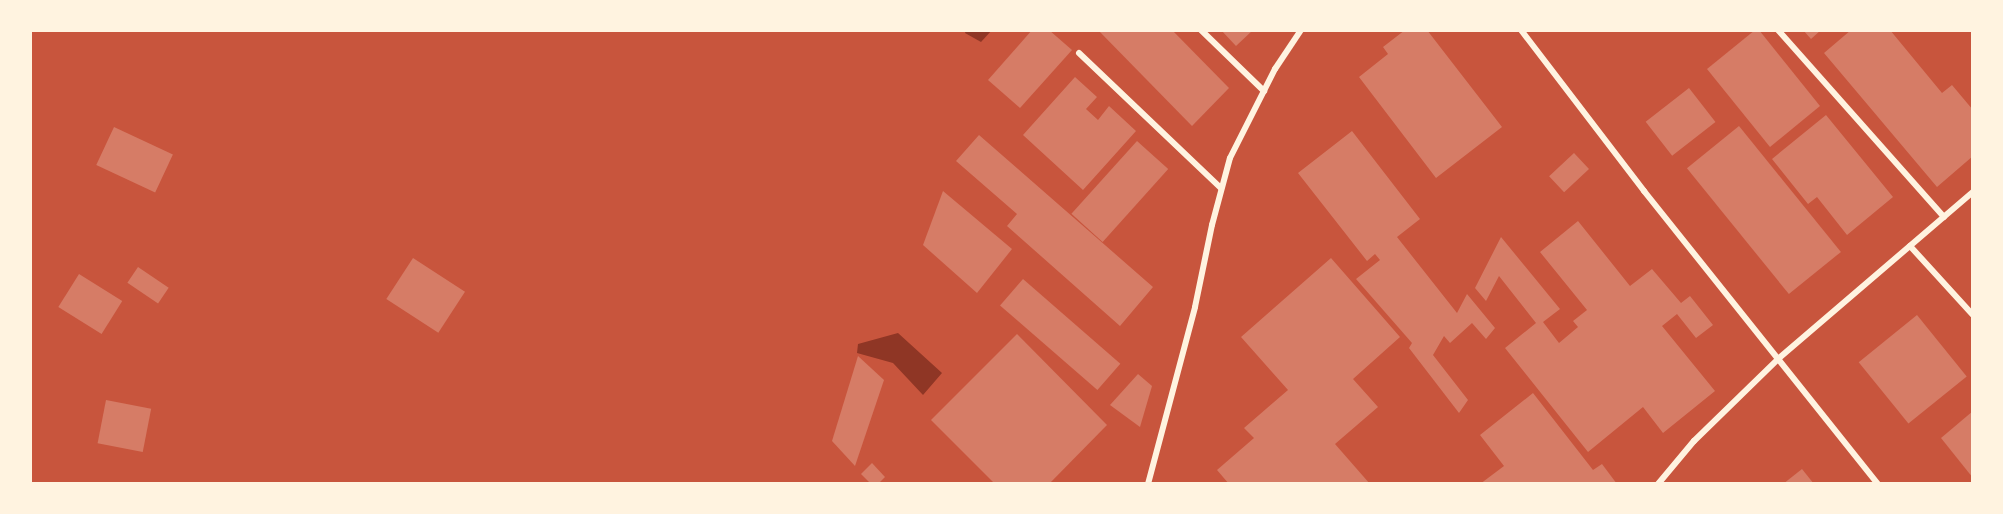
<!DOCTYPE html>
<html>
<head>
<meta charset="utf-8">
<style>
	body { margin:0 }
	#map { position:relative; width:2003px; height:514px; overflow:hidden; background:#c8553d; font-family:Manrope,sans-serif }
	div>[style] { position:absolute }
	[style*='--x'] { left:calc(var(--x)*1px); top:calc(var(--y)*1px); width:calc(var(--w)*1px); rotate:calc(var(--a)*1deg) }
	.water>* { inset:0; background:#8f3625 }
	.building>* { inset:0; background:#d67c66; transform-origin:0 0 }
	.minor>* { height:6px; margin:-3px; padding:0 3px; transform-origin:3px; border-radius:3px; background:#fff3e0 }
	span { translate:-50% -50%; white-space:nowrap; text-align:center; line-height:1.15; -webkit-text-stroke:4.5px #fff3e0; paint-order:stroke }
	.frame { position:absolute; inset:0; border:32px solid #fff3e0; pointer-events:none }
</style>
</head>
<body>
<div id="map">
	<div class="water">
		<div style="clip-path:polygon(966px 30px,992px 30px,981px 42px,965px 33px)"></div>
		<div style="clip-path:polygon(898px 333px,942px 373px,923px 395px,893px 363px,857px 353px,858px 344px)"></div>
	</div>
	<div class="building">
		<div style="clip-path:polygon(1032px 30px,1049px 30px,1072px 50px,1020px 108px,988px 80px)"></div>
		<div style="clip-path:polygon(1098px 30px,1172px 30px,1229px 88px,1192px 126px)"></div>
		<div style="clip-path:polygon(1221px 30px,1253px 30px,1236px 46px)"></div>
		<div style="clip-path:polygon(1405px 30px,1427px 30px,1502px 127px,1436px 178px,1359px 77px,1388px 54px,1383px 47px)"></div>
		<div style="clip-path:polygon(1755px 30px,1759px 30px,1820px 106px,1770px 147px,1707px 69px)"></div>
		<div style="clip-path:polygon(1803px 30px,1821px 30px,1811px 39px)"></div>
		<div style="clip-path:polygon(1851px 30px,1890px 30px,1942px 93px,1952px 85px,1973px 110px,1973px 156px,1937px 187px,1824px 53px)"></div>
		<div style="clip-path:polygon(1075px 77px,1097px 97px,1086px 109px,1098px 120px,1109px 106px,1136px 131px,1083px 190px,1023px 135px)"></div>
		<div style="left:1689px;top:88px;width:43px;height:55px;rotate:52deg"></div>
		<div style="clip-path:polygon(1826px 115px,1893px 197px,1847px 235px,1817px 197px,1808px 204px,1772px 159px)"></div>
		<div style="left:1739px;top:126px;width:162px;height:67px;rotate:51deg"></div>
		<div style="left:114px;top:127px;width:65px;height:42px;rotate:25deg"></div>
		<div style="clip-path:polygon(1352px 131px,1420px 219px,1397px 237px,1457px 313px,1467px 294px,1495px 328px,1486px 339px,1472px 323px,1450px 343px,1444px 336px,1433px 355px,1468px 400px,1459px 413px,1409px 348px,1412px 343px,1356px 279px,1380px 260px,1375px 254px,1367px 261px,1298px 173px)"></div>
		<div style="clip-path:polygon(979px 135px,1153px 287px,1120px 326px,1007px 226px,1017px 214px,956px 161px)"></div>
		<div style="left:1137px;top:141px;width:42px;height:98px;rotate:42deg"></div>
		<div style="left:1574px;top:153px;width:22px;height:34px;rotate:47deg"></div>
		<div style="clip-path:polygon(943px 191px,1012px 249px,977px 293px,923px 245px)"></div>
		<div style="clip-path:polygon(1578px 221px,1630px 286px,1652px 269px,1681px 303px,1690px 296px,1713px 325px,1696px 338px,1677px 314px,1662px 326px,1715px 391px,1663px 433px,1643px 407px,1588px 452px,1505px 348px,1536px 323px,1499px 276px,1486px 301px,1475px 288px,1501px 237px,1560px 309px,1543px 322px,1559px 343px,1578px 327px,1573px 321px,1587px 310px,1540px 252px)"></div>
		<div style="left:413px;top:258px;width:62px;height:49px;rotate:33deg"></div>
		<div style="clip-path:polygon(1331px 258px,1400px 337px,1353px 379px,1378px 407px,1335px 444px,1370px 484px,1229px 484px,1217px 470px,1254px 438px,1244px 428px,1288px 390px,1241px 337px)"></div>
		<div style="left:138px;top:267px;width:37px;height:19px;rotate:34deg"></div>
		<div style="left:79px;top:274px;width:51px;height:39px;rotate:32deg"></div>
		<div style="left:1023px;top:279px;width:129px;height:35px;rotate:41deg"></div>
		<div style="left:1917px;top:315px;width:79px;height:75px;rotate:51deg"></div>
		<div style="clip-path:polygon(1017px 334px,1107px 425px,1049px 484px,995px 484px,931px 420px)"></div>
		<div style="clip-path:polygon(858px 356px,884px 380px,855px 466px,832px 441px)"></div>
		<div style="clip-path:polygon(1138px 374px,1152px 386px,1140px 427px,1110px 405px)"></div>
		<div style="clip-path:polygon(1533px 393px,1593px 470px,1602px 464px,1617px 484px,1480px 484px,1504px 466px,1480px 435px)"></div>
		<div style="left:106px;top:400px;width:46px;height:44px;rotate:11deg"></div>
		<div style="clip-path:polygon(1973px 411px,1973px 478px,1941px 438px)"></div>
		<div style="clip-path:polygon(872px 463px,885px 477px,878px 484px,871px 484px,861px 474px)"></div>
		<div style="clip-path:polygon(1802px 469px,1814px 484px,1783px 484px)"></div>
	</div>
	<div class="minor">
		<div style="--x:1201;--y:30;--w:88;--a:44.1"></div>
		<div style="--x:1521;--y:30;--w:203;--a:52.6"></div>
		<div style="--x:1644;--y:191;--w:375;--a:51.4"></div>
		<div style="--x:1778;--y:30;--w:250;--a:48.4"></div>
		<div style="--x:1079;--y:53;--w:196;--a:43.6"></div>
		<div style="--x:1910;--y:246;--w:93;--a:47.6"></div>
		<div style="--x:1148;--y:484;--w:183;--a:-75.1"></div>
		<div style="--x:1195;--y:307;--w:84;--a:-78.3"></div>
		<div style="--x:1212;--y:225;--w:69;--a:-75"></div>
		<div style="--x:1230;--y:158;--w:100;--a:-63.2"></div>
		<div style="--x:1275;--y:69;--w:47;--a:-56.3"></div>
		<div style="--x:1658;--y:484;--w:56;--a:-50.1"></div>
		<div style="--x:1694;--y:441;--w:117;--a:-44.3"></div>
		<div style="--x:1778;--y:359;--w:257;--a:-40.6"></div>
	</div>
	<div class="frame"></div>
</div>
</body>
</html>
